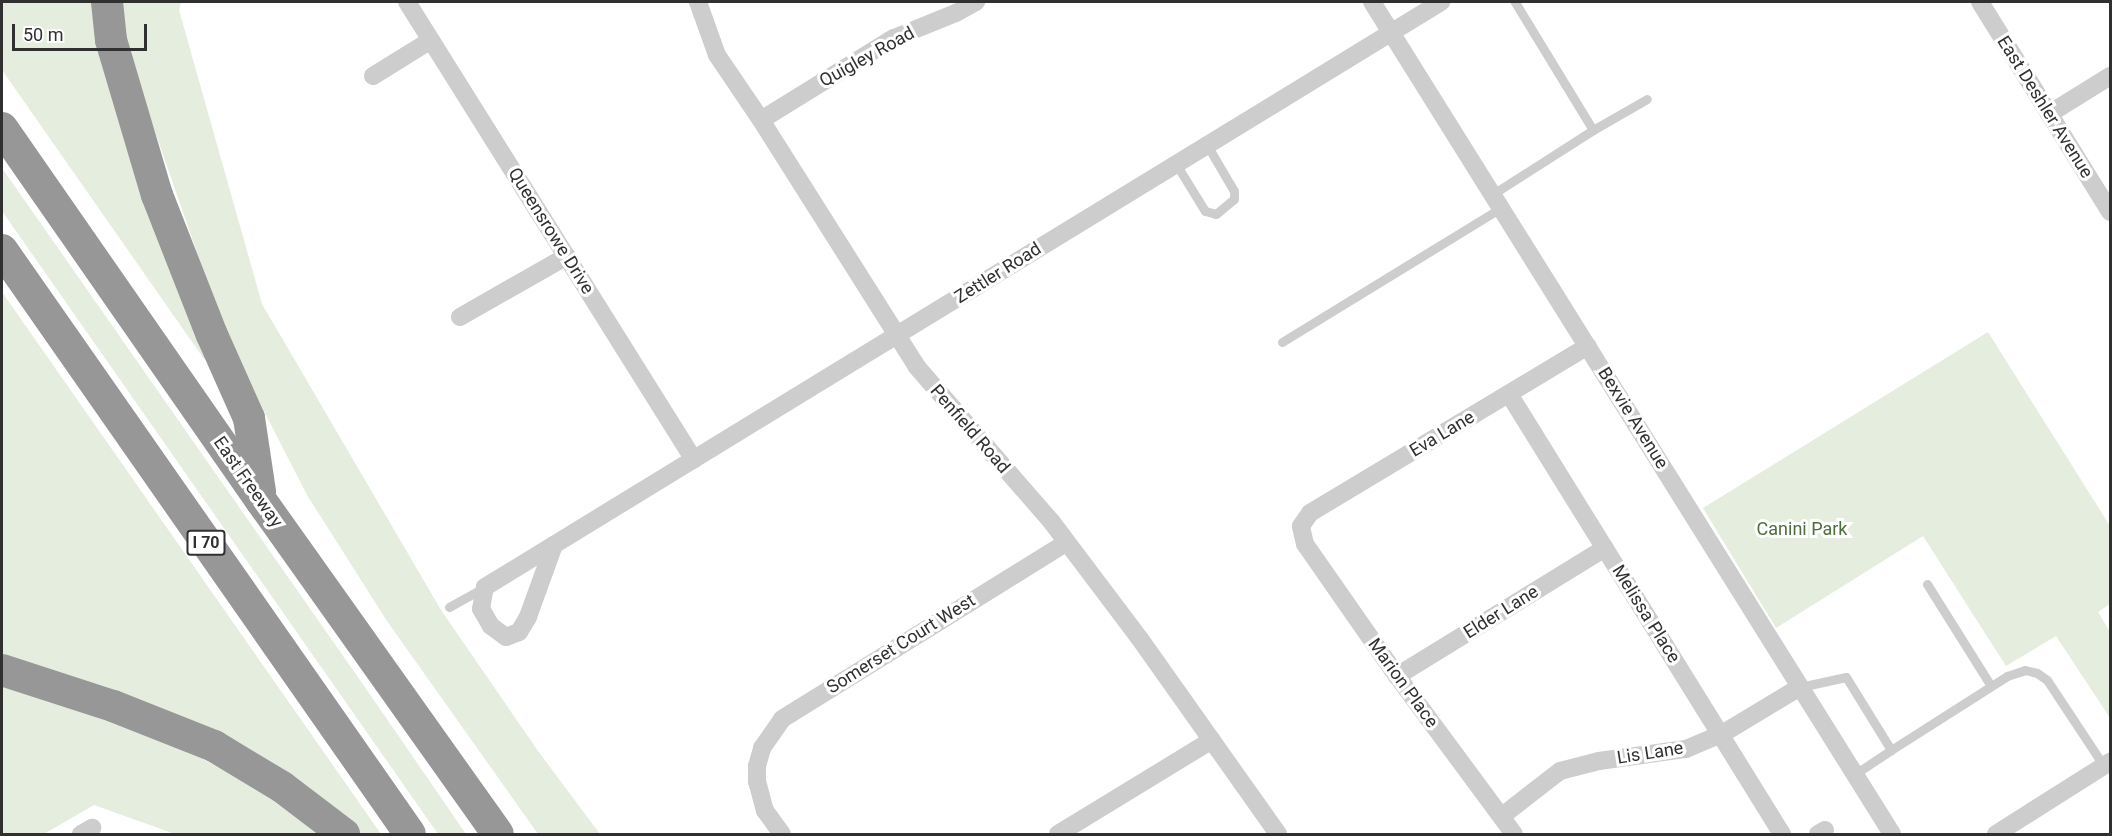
<!DOCTYPE html>
<html>
<head>
<meta charset="utf-8">
<style>
	body { margin:0 }
	#map { position:relative; width:2112px; height:836px; overflow:hidden; background:#fff; font-family:Roboto,sans-serif }
	div>[style] { position:absolute }
	[style*='--x'] { left:calc(var(--x)*1px); top:calc(var(--y)*1px); width:calc(var(--w)*1px); rotate:calc(var(--a)*1deg) }
	.green>* { inset:0; background:#e4edde }
	.lane>* { height:9px; margin:-4.5px; padding:0 4.5px; transform-origin:4.5px; border-radius:4.5px; background:#cdcdcd }
	.street>* { height:18px; margin:-9px; padding:0 9px; transform-origin:9px; border-radius:9px; background:#cdcdcd }
	.highway>* { height:32px; margin:-16px; padding:0 16px; transform-origin:16px; border-radius:16px; background:#979797 }
	span { translate:-50% -50%; white-space:nowrap; text-align:center; line-height:1.15; -webkit-text-stroke:6px #fff; paint-order:stroke }
	.shield-label span { padding:2px 4px; background:#fff; border:2px solid; border-radius:4px; -webkit-text-stroke-width:0 }
	.shield-label { font-size:16px; color:#303030; font-weight:700 }
	.street-label { font-size:18px; color:#303030 }
	.park-label { font-size:18px; color:#4d6e3b }
	.frame { position:absolute; inset:0; border:3px solid #303030; pointer-events:none }
	.scale { position:absolute; left:12px; top:24px; width:135px; height:27px; box-sizing:border-box; border:3px solid #303030; border-top:0; padding-left:8px; font-size:18px; line-height:21px; white-space:nowrap; color:#303030; -webkit-text-stroke:4px #fff; paint-order:stroke }
</style>
</head>
<body>
<div id="map">
	<div class="green">
		<div style="clip-path:polygon(2px 2px,99px 2px,211px 355px,204px 359px,2px 70px)"></div>
		<div style="clip-path:polygon(122px 2px,181px 2px,179px 10px,262px 304px,441px 610px,538px 751px,600px 834px,538px 834px,387px 621px,307px 495px,227px 339px,135px 74px,124px 27px)"></div>
		<div style="clip-path:polygon(2px 168px,369px 693px,466px 834px,438px 834px,2px 211px)"></div>
		<div style="clip-path:polygon(2px 292px,381px 834px,361px 834px,350px 825px,2px 656px)"></div>
		<div style="clip-path:polygon(1988px 332px,2110px 526px,2110px 604px,2098px 612px,2110px 632px,2110px 718px,2056px 636px,2006px 666px,1923px 536px,1776px 628px,1703px 508px)"></div>
		<div style="clip-path:polygon(2px 680px,201px 758px,247px 782px,319px 834px,175px 834px,94px 805px,44px 834px,2px 834px)"></div>
	</div>
	<div class="lane">
		<div style="--x:1593;--y:130;--w:62;--a:-29.9"></div>
		<div style="--x:1176;--y:164;--w:55;--a:58.3"></div>
		<div style="--x:1205;--y:211;--w:11;--a:15"></div>
		<div style="--x:1216;--y:214;--w:23;--a:-40"></div>
		<div style="--x:1234;--y:199;--w:8;--a:-90"></div>
		<div style="--x:1234;--y:191;--w:53;--a:-120.4"></div>
		<div style="--x:1493;--y:194;--w:119;--a:-32.6"></div>
		<div style="--x:1593;--y:130;--w:150;--a:-121.4"></div>
		<div style="--x:1282;--y:342;--w:257;--a:-31.5"></div>
		<div style="--x:1927;--y:584;--w:120;--a:57.9"></div>
		<div style="--x:449;--y:607;--w:41;--a:-29.1"></div>
		<div style="--x:1800;--y:687;--w:47;--a:-12.3"></div>
		<div style="--x:1846;--y:677;--w:86;--a:58.3"></div>
		<div style="--x:1891;--y:750;--w:138;--a:-32.5"></div>
		<div style="--x:2007;--y:676;--w:19;--a:-18"></div>
		<div style="--x:2025;--y:670;--w:12;--a:14"></div>
		<div style="--x:2037;--y:673;--w:12;--a:35"></div>
		<div style="--x:2047;--y:680;--w:103;--a:56.5"></div>
		<div style="--x:1855;--y:774;--w:43;--a:-33.7"></div>
	</div>
	<div class="street">
		<div style="--x:407;--y:2;--w:540;--a:57.93"></div>
		<div style="--x:698;--y:2;--w:56;--a:70.3"></div>
		<div style="--x:717;--y:55;--w:78;--a:55.9"></div>
		<div style="--x:761;--y:120;--w:292;--a:57.7"></div>
		<div style="--x:917;--y:367;--w:204;--a:49"></div>
		<div style="--x:1051;--y:521;--w:148;--a:53"></div>
		<div style="--x:1140;--y:639;--w:239;--a:54.7"></div>
		<div style="--x:1372;--y:2;--w:981;--a:57.99"></div>
		<div style="--x:1980;--y:2;--w:247;--a:58.2"></div>
		<div style="--x:373;--y:76;--w:68;--a:-31.8"></div>
		<div style="--x:2049;--y:114;--w:72;--a:-31.9"></div>
		<div style="--x:761;--y:120;--w:156;--a:-31.7"></div>
		<div style="--x:894;--y:38;--w:67;--a:-22"></div>
		<div style="--x:956;--y:13;--w:23;--a:-29"></div>
		<div style="--x:460;--y:317;--w:123;--a:-29.7"></div>
		<div style="--x:1509;--y:394;--w:518;--a:58.18"></div>
		<div style="--x:554;--y:545;--w:77;--a:109.9"></div>
		<div style="--x:528;--y:617;--w:17;--a:121"></div>
		<div style="--x:519;--y:632;--w:14;--a:159"></div>
		<div style="--x:506;--y:637;--w:19;--a:-144"></div>
		<div style="--x:491;--y:626;--w:20;--a:-120"></div>
		<div style="--x:481;--y:609;--w:22;--a:-80"></div>
		<div style="--x:485;--y:587;--w:1121;--a:-31.46"></div>
		<div style="--x:1397;--y:676;--w:244;--a:-31.6"></div>
		<div style="--x:1502;--y:816;--w:73;--a:-37.8"></div>
		<div style="--x:1560;--y:771;--w:40;--a:-14.4"></div>
		<div style="--x:1599;--y:761;--w:88;--a:-7.9"></div>
		<div style="--x:1686;--y:749;--w:39;--a:-23"></div>
		<div style="--x:1722;--y:734;--w:91;--a:-31.1"></div>
		<div style="--x:81;--y:834;--w:13;--a:-29"></div>
		<div style="--x:782;--y:834;--w:29;--a:-126"></div>
		<div style="--x:765;--y:811;--w:30;--a:-105"></div>
		<div style="--x:757;--y:782;--w:16;--a:-90"></div>
		<div style="--x:757;--y:766;--w:19;--a:-74"></div>
		<div style="--x:762;--y:748;--w:35;--a:-55"></div>
		<div style="--x:782;--y:719;--w:335;--a:-31.8"></div>
		<div style="--x:1058;--y:834;--w:180;--a:-31.4"></div>
		<div style="--x:1514;--y:834;--w:197;--a:-126.5"></div>
		<div style="--x:1397;--y:676;--w:161;--a:-124.9"></div>
		<div style="--x:1305;--y:544;--w:18;--a:-103"></div>
		<div style="--x:1301;--y:526;--w:16;--a:-55"></div>
		<div style="--x:1310;--y:513;--w:324;--a:-31"></div>
		<div style="--x:1818;--y:834;--w:8;--a:-30"></div>
		<div style="--x:1996;--y:834;--w:135;--a:-32.3"></div>
	</div>
	<div class="highway">
		<div style="--x:107;--y:2;--w:38;--a:84"></div>
		<div style="--x:111;--y:40;--w:162;--a:73.5"></div>
		<div style="--x:157;--y:195;--w:150;--a:68.6"></div>
		<div style="--x:212;--y:335;--w:91;--a:66"></div>
		<div style="--x:249;--y:418;--w:75;--a:81.5"></div>
		<div style="--x:2;--y:128;--w:455;--a:55.2"></div>
		<div style="--x:262;--y:502;--w:407;--a:54.6"></div>
		<div style="--x:2;--y:250;--w:712;--a:55.06"></div>
		<div style="--x:2;--y:670;--w:117;--a:18"></div>
		<div style="--x:113;--y:706;--w:109;--a:21.6"></div>
		<div style="--x:214;--y:746;--w:79;--a:31.1"></div>
		<div style="--x:282;--y:787;--w:78;--a:37.2"></div>
	</div>
	<div class="shield-label">
		<span style="left:206px;top:543px">I 70</span>
	</div>
	<div class="street-label">
		<span style="left:867px;top:57px;rotate:-29deg">Quigley Road</span>
		<span style="left:2045px;top:107px;rotate:58deg">East Deshler Avenue</span>
		<span style="left:551px;top:231px;rotate:58deg">Queensrowe Drive</span>
		<span style="left:998px;top:273px;rotate:-32deg">Zettler Road</span>
		<span style="left:1633px;top:418px;rotate:58deg">Bexvie Avenue</span>
		<span style="left:970px;top:429px;rotate:49deg">Penfield Road</span>
		<span style="left:1442px;top:434px;rotate:-31deg">Eva Lane</span>
		<span style="left:248px;top:482px;rotate:55deg">East Freeway</span>
		<span style="left:1501px;top:612px;rotate:-32deg">Elder Lane</span>
		<span style="left:1646px;top:614px;rotate:58deg">Melissa Place</span>
		<span style="left:901px;top:644px;rotate:-32deg">Somerset Court West</span>
		<span style="left:1403px;top:683px;rotate:54deg">Marion Place</span>
		<span style="left:1650px;top:753px;rotate:-9deg">Lis Lane</span>
	</div>
	<div class="park-label">
		<span style="left:1802px;top:529px">Canini Park</span>
	</div>
	<div class="frame"></div>
	<div class="scale">50 m</div>
</div>
</body>
</html>
